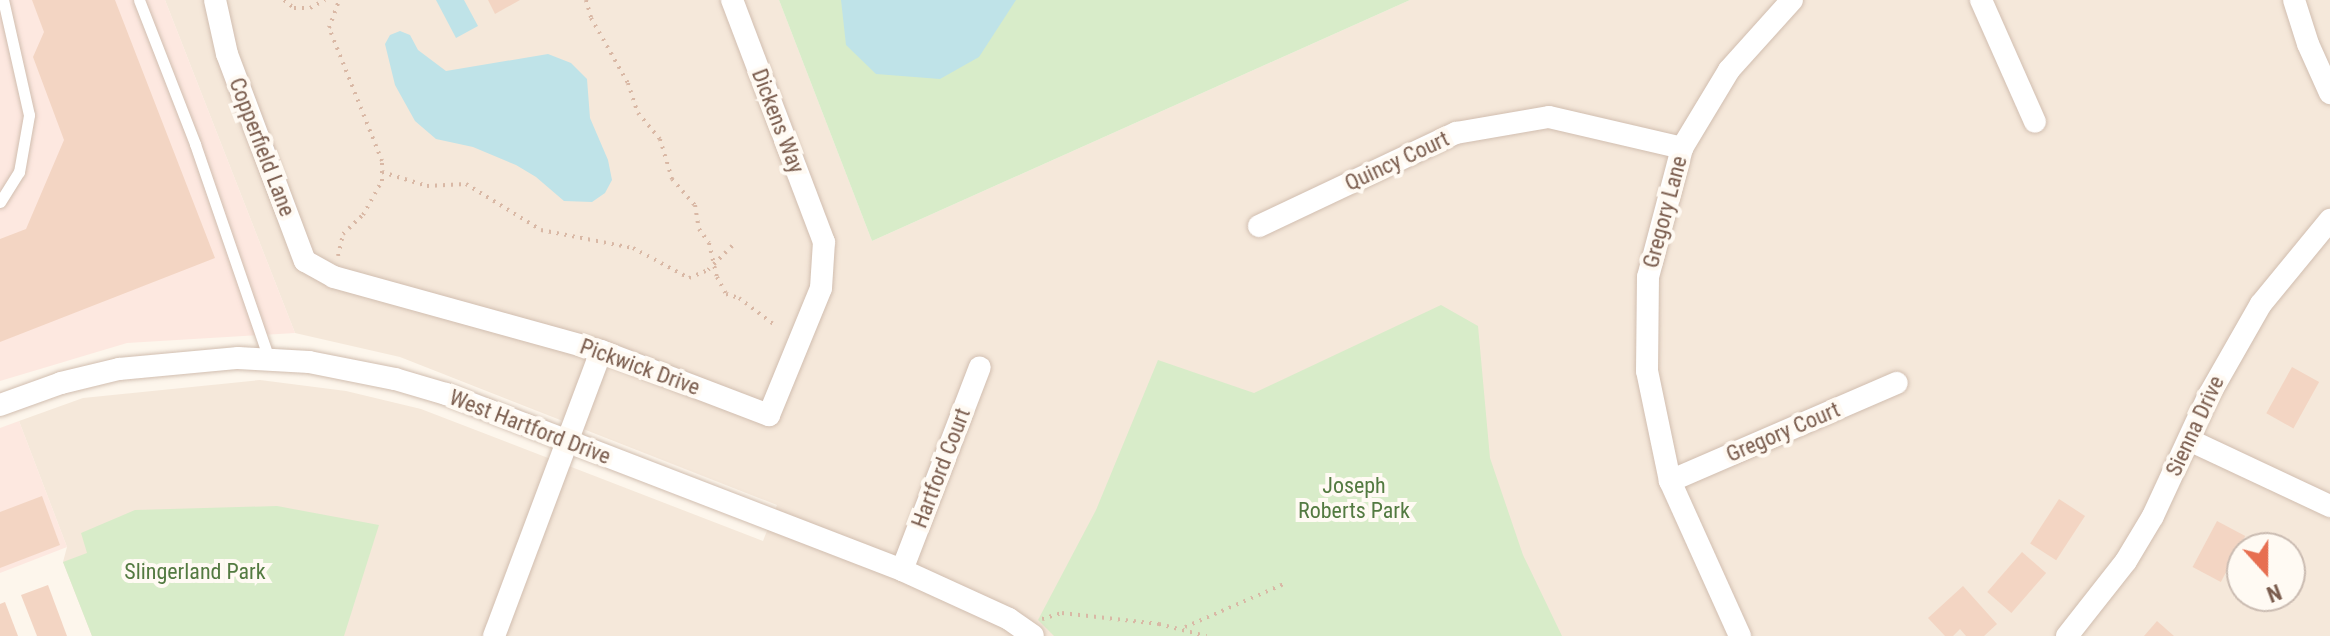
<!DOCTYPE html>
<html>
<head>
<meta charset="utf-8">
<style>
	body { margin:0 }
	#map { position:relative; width:2330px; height:636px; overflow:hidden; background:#fdf6ec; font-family:"Roboto Condensed",sans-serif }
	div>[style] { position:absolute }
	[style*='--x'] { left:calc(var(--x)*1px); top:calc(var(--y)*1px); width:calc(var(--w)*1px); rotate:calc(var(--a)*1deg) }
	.residential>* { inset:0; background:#f5e8da }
	.commercial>* { inset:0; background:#fde8e0 }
	.green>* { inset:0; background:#d8ecc9 }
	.water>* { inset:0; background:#bfe3e8 }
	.building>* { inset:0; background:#f3d5c3; transform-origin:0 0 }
	.path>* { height:4px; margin-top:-2px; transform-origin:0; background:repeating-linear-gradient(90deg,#d9b8a5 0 2px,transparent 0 8px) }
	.roads { filter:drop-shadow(0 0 2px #d1beb0) drop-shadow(0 0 2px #d1beb0) }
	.service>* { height:11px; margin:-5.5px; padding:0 5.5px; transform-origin:5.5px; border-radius:5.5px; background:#fff }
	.minor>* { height:22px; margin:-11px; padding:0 11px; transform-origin:11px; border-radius:11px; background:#fff }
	span { translate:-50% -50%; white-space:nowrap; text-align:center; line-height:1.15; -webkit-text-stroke:8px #fffaf3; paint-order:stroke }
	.street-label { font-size:22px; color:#7a5c4d }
	.park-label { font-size:22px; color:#537a41 }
	.north { position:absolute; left:2226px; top:532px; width:80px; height:80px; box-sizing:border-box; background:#fffaf3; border:2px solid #cabbb1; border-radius:50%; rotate:159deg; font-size:22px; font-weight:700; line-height:32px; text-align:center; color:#7a5c4d }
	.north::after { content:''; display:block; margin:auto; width:28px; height:36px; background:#e76f51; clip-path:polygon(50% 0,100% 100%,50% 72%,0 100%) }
</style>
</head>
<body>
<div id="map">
	<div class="residential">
		<div style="clip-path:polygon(evenodd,165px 0,779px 0,872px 241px,1410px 0,2330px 0,2330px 636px,92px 636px,63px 562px,67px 547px,19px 421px,83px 398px,260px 380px,346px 391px,421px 409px,763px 541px,777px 505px,400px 357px,295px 333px,165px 0,2242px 548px,2290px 548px,2290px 596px,2242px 596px,2242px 548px)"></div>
	</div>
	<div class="commercial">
		<div style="clip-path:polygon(0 0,165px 0,295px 333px,127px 343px,0 381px)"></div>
		<div style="clip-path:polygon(19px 421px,67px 547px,0 573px,0 428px)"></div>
	</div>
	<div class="green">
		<div style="clip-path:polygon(779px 0,1410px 0,872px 241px)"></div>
		<div style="clip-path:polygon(1441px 305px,1478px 326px,1490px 458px,1523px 555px,1562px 636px,1054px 636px,1038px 620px,1096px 510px,1158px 360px,1254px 393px)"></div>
		<div style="clip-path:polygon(277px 506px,379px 525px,344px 636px,92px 636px,63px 562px,87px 553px,81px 533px,135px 510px)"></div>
	</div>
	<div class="water">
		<div style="clip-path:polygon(436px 0,464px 0,478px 26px,456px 38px)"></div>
		<div style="clip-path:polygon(841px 0,1016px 0,979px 57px,940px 79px,876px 74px,846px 45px)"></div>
		<div style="clip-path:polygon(400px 31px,410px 35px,418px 50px,446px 71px,548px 54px,571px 63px,587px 79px,590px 118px,608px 160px,612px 180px,605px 193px,592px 202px,564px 201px,536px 177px,516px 165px,473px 147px,436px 139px,415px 121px,395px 85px,385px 44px,390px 35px)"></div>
	</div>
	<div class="building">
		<div style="clip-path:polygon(32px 0,115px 0,215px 258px,0 342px,0 239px,26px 229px,64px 140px,33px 57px,44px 32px)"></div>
		<div style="clip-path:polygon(488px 0,520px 0,495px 14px)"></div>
		<div style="left:2292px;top:367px;width:31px;height:53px;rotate:29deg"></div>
		<div style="clip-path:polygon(42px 496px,60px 545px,0 568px,0 512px)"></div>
		<div style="left:2059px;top:499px;width:31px;height:53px;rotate:33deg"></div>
		<div style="left:2217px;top:521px;width:32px;height:52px;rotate:28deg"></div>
		<div style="left:2022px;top:552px;width:32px;height:53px;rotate:41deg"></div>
		<div style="clip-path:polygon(48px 585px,67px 636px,37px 636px,21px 595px)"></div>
		<div style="clip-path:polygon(1963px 586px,1997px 624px,1984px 636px,1966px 636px,1960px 629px,1953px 636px,1945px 636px,1928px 618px)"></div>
		<div style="clip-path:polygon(5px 602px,18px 636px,0 636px,0 604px)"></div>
		<div style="clip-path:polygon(2157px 621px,2174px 636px,2144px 636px)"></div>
	</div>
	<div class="path">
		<div style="--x:284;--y:0;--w:13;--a:39"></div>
		<div style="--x:294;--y:8;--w:16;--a:0"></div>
		<div style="--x:310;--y:8;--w:17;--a:-28"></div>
		<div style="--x:586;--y:0;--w:19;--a:74"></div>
		<div style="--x:591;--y:18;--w:75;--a:60.4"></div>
		<div style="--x:628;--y:83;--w:32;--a:72"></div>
		<div style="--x:638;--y:113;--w:34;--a:50"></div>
		<div style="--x:660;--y:139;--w:42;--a:73.3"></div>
		<div style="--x:672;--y:179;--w:35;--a:49"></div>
		<div style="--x:695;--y:205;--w:24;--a:81"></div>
		<div style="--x:699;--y:229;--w:17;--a:54"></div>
		<div style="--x:709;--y:243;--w:35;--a:77"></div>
		<div style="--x:717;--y:277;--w:19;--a:62"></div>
		<div style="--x:726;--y:294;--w:14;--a:17"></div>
		<div style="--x:739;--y:298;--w:46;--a:37.1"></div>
		<div style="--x:382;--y:172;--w:47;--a:17.3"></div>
		<div style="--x:427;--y:186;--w:39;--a:-3"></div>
		<div style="--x:466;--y:184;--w:88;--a:31.5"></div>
		<div style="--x:541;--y:230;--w:94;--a:11.1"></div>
		<div style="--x:633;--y:248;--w:64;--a:28.2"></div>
		<div style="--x:689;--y:278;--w:21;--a:-23"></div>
		<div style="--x:708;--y:270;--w:35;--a:-45"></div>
		<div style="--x:338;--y:256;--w:23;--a:-77"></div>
		<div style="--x:343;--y:234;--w:28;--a:-44"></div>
		<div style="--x:363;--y:215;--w:39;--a:-61"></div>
		<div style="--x:382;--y:181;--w:20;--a:-90"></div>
		<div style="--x:382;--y:161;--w:143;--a:-111.7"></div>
		<div style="--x:329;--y:28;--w:30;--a:-70"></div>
		<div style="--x:1042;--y:619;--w:21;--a:-17"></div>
		<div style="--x:1062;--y:613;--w:98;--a:6.5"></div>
		<div style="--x:1159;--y:624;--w:49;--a:14.3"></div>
		<div style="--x:1185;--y:627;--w:108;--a:-23.5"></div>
	</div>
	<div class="roads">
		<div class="service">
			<div style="--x:139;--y:0;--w:155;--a:68.7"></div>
			<div style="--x:195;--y:144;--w:227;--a:71"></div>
			<div style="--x:0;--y:202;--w:36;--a:-58"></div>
			<div style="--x:19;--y:172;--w:58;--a:-80"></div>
			<div style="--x:29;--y:115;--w:118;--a:-102.7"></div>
		</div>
		<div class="minor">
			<div style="--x:215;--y:0;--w:55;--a:77.5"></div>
			<div style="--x:227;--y:54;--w:221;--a:69.4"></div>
			<div style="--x:305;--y:261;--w:33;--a:29"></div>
			<div style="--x:334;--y:277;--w:277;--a:15.5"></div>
			<div style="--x:601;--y:351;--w:180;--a:20.9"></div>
			<div style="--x:769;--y:415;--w:137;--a:-67.7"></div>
			<div style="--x:821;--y:288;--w:46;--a:-86.3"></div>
			<div style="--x:824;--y:242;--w:259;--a:-110.8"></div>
			<div style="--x:1981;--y:0;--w:133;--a:66.1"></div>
			<div style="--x:2294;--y:0;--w:46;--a:72.3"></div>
			<div style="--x:2308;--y:44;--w:54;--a:65.8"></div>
			<div style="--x:1259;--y:226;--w:218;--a:-25.3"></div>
			<div style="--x:1456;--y:133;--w:94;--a:-9.8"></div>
			<div style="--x:1549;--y:117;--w:137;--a:13.1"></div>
			<div style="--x:0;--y:405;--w:65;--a:-19.8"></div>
			<div style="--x:61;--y:383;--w:60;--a:-13.6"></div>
			<div style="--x:119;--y:369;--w:120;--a:-5.3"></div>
			<div style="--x:238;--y:358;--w:71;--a:3.2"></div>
			<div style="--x:309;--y:362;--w:88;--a:11.2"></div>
			<div style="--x:395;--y:379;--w:53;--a:16.4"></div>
			<div style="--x:446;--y:394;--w:489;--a:21.1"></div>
			<div style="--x:902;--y:570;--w:118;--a:24.6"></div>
			<div style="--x:1009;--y:619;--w:29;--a:35"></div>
			<div style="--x:2189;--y:440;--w:156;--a:25.1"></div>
			<div style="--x:1670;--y:481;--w:247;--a:-23.4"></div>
			<div style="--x:902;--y:570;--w:217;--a:-69"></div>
			<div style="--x:494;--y:636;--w:304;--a:-69.4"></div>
			<div style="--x:1740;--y:636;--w:170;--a:-114.3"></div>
			<div style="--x:1670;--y:481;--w:112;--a:-101.8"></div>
			<div style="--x:1647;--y:371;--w:94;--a:-89.4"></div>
			<div style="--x:1648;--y:277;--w:133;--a:-75.2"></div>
			<div style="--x:1682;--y:148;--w:91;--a:-58.9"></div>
			<div style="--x:1729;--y:70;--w:94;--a:-48"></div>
			<div style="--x:2067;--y:636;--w:95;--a:-51.8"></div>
			<div style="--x:2126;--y:561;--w:52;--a:-59"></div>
			<div style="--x:2153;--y:516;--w:133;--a:-65.2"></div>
			<div style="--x:2209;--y:395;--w:105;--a:-60.3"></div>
			<div style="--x:2261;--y:304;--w:109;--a:-50.6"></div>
		</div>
	</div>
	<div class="street-label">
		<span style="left:778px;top:121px;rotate:69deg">Dickens Way</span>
		<span style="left:262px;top:147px;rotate:69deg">Copperfield Lane</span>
		<span style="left:1397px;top:161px;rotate:-25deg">Quincy Court</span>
		<span style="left:1665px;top:212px;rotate:-75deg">Gregory Lane</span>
		<span style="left:640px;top:367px;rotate:20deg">Pickwick Drive</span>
		<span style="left:2195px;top:426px;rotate:-65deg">Sienna Drive</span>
		<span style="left:530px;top:427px;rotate:21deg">West Hartford Drive</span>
		<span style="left:1783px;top:432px;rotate:-23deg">Gregory Court</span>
		<span style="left:941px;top:468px;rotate:-69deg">Hartford Court</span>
	</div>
	<div class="park-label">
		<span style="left:1354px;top:498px">Joseph<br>Roberts Park</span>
		<span style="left:195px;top:572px">Slingerland Park</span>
	</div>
	<div class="north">N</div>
</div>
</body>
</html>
